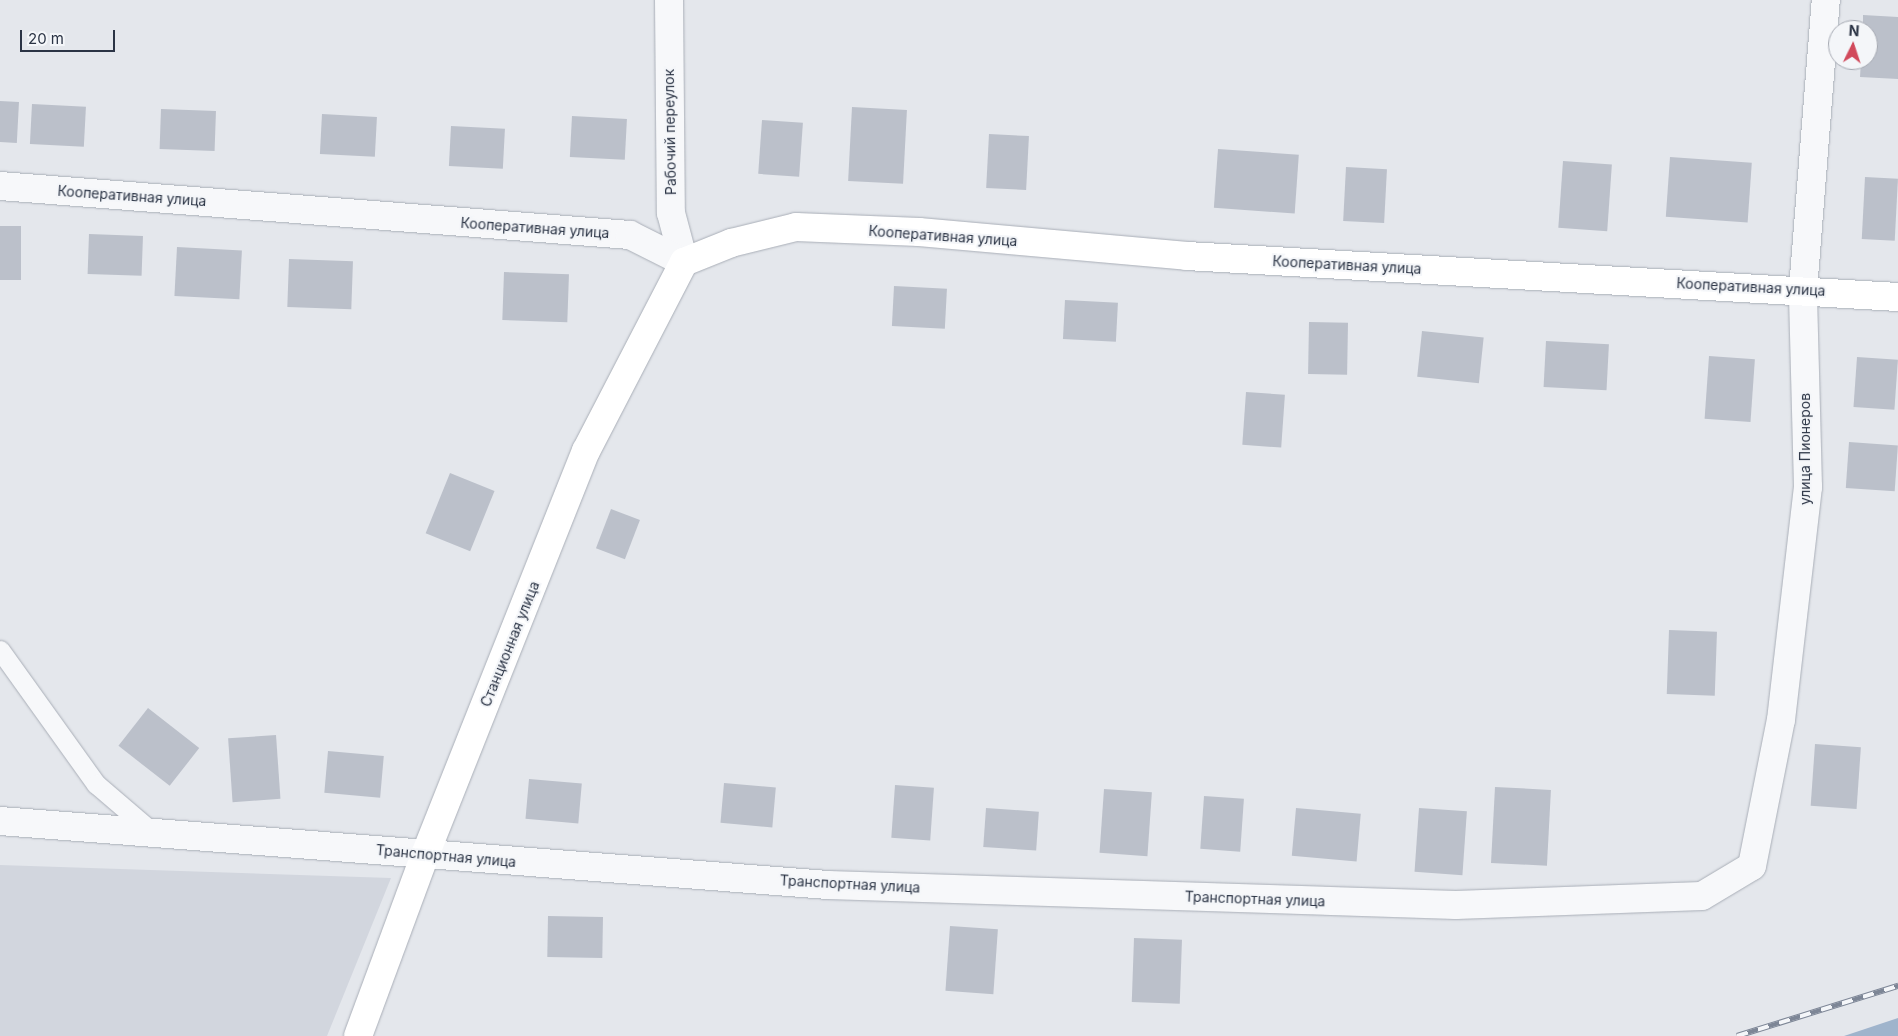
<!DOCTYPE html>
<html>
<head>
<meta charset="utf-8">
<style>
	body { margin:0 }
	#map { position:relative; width:1898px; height:1036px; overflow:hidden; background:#e4e7ec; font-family:Inter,sans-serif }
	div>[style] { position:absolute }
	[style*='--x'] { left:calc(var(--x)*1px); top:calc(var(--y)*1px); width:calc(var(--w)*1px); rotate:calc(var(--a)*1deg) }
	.built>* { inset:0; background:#d2d6de }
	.water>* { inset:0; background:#9fb4cc }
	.building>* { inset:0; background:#bbc0ca; transform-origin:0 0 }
	.roads { filter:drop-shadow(0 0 1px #a9aeb7) drop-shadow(0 0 1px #a9aeb7) }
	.service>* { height:19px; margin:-9.5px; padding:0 9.5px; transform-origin:9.5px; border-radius:9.5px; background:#f7f8fa }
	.minor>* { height:28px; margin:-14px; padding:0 14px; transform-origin:14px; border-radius:14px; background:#f7f8fa }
	.secondary>* { height:28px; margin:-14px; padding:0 14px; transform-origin:14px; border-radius:14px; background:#fff }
	.rail>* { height:5.5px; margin-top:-2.75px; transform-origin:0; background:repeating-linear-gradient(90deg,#f4f6f9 0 11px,#7d8696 0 22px); box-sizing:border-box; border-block:1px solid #7d8696 }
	span { translate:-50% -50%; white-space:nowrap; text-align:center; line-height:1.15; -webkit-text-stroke:4px #f4f6f9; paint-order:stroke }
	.street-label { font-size:14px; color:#2b3445 }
	.north { position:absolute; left:1828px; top:20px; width:50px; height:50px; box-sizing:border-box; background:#f4f6f9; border:1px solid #a4a8b1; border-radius:50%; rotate:4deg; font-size:14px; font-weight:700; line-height:20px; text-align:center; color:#2b3445 }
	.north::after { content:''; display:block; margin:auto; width:18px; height:22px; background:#d1495b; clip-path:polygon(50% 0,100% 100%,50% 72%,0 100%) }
	.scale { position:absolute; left:20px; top:30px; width:95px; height:22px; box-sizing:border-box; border:2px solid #2b3445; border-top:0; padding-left:6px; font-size:15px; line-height:18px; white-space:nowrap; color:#2b3445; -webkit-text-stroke:4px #f4f6f9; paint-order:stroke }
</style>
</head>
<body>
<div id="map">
	<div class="built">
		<div style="clip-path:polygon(0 865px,391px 878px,327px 1036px,0 1036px)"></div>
	</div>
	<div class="water">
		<div style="clip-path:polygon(1898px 1018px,1898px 1036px,1844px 1036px)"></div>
	</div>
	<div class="building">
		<div style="clip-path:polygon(1863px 15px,1898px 17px,1898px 79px,1860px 77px,1861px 60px,1868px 60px,1868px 30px,1863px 30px)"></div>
		<div style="left:0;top:101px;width:19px;height:41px;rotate:3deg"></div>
		<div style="left:32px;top:104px;width:54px;height:40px;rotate:3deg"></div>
		<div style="left:852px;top:107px;width:55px;height:74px;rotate:3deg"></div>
		<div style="left:161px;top:109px;width:55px;height:40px;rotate:2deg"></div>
		<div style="left:322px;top:114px;width:55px;height:40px;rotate:3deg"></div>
		<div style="left:572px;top:116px;width:55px;height:41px;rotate:3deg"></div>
		<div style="left:762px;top:120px;width:41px;height:54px;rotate:4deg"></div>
		<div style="left:451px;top:126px;width:54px;height:40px;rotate:3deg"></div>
		<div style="left:989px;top:134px;width:40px;height:54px;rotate:3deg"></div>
		<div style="left:1218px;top:149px;width:81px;height:59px;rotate:4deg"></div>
		<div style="left:1670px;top:157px;width:82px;height:60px;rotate:4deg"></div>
		<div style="left:1563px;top:161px;width:49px;height:67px;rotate:4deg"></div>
		<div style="left:1346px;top:167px;width:41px;height:54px;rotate:3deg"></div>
		<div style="left:1865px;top:177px;width:33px;height:62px;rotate:3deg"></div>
		<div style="left:0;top:226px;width:21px;height:54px"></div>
		<div style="left:89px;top:234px;width:54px;height:40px;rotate:2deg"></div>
		<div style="left:177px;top:247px;width:65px;height:49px;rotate:3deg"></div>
		<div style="left:289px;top:259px;width:64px;height:48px;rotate:2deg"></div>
		<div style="left:504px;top:272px;width:65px;height:48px;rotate:2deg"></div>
		<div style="left:894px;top:286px;width:53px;height:40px;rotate:3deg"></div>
		<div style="left:1065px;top:300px;width:53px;height:39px;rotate:3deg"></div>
		<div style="left:1309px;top:322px;width:39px;height:52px;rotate:1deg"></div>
		<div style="left:1422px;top:331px;width:62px;height:46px;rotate:6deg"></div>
		<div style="left:1546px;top:341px;width:63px;height:46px;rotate:3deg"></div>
		<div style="left:1709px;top:356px;width:46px;height:63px;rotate:4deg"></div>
		<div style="left:1857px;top:357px;width:41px;height:50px;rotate:4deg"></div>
		<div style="left:1246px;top:392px;width:39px;height:53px;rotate:4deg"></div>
		<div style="left:1849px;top:442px;width:49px;height:46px;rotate:4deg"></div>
		<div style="left:450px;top:473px;width:48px;height:65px;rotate:22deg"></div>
		<div style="left:611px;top:509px;width:31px;height:42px;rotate:21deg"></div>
		<div style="left:1669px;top:630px;width:48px;height:64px;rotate:2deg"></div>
		<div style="left:148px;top:708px;width:65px;height:48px;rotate:38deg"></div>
		<div style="left:276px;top:735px;width:64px;height:48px;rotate:86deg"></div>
		<div style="left:1815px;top:744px;width:46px;height:62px;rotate:4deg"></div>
		<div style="left:328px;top:751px;width:56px;height:42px;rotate:5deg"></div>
		<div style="left:529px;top:779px;width:53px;height:40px;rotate:5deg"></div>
		<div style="left:724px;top:783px;width:52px;height:40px;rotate:5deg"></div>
		<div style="left:895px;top:785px;width:39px;height:53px;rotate:4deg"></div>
		<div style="left:1495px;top:787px;width:56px;height:76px;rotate:3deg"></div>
		<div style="left:1104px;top:789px;width:48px;height:64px;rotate:4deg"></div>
		<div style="left:1204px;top:796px;width:40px;height:53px;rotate:4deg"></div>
		<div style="left:986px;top:808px;width:53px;height:39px;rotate:4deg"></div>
		<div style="left:1296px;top:808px;width:65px;height:48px;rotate:5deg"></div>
		<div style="left:1419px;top:808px;width:48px;height:64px;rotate:4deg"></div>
		<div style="left:548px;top:916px;width:55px;height:41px;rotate:1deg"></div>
		<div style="left:950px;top:926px;width:48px;height:65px;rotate:4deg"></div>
		<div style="left:1134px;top:938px;width:48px;height:64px;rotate:2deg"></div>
	</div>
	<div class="roads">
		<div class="service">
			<div style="--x:0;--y:650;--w:165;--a:54.4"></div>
			<div style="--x:96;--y:784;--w:72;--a:40.5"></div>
		</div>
		<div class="minor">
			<div style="--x:669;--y:0;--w:213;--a:89.5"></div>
			<div style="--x:671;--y:213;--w:51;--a:75.1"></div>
			<div style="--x:0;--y:186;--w:632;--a:4.45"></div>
			<div style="--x:630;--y:235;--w:60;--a:26.6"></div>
			<div style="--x:0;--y:821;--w:830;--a:4.42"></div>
			<div style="--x:828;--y:885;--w:628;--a:1.82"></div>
			<div style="--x:1456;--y:905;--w:246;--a:-2.1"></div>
			<div style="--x:1702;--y:896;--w:58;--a:-31"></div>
			<div style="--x:1752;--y:866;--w:149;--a:-78.8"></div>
			<div style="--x:1781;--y:720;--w:235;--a:-83.4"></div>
			<div style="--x:1808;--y:487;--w:197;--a:-91.5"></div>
			<div style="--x:1803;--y:290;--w:291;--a:-85.5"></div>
		</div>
		<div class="secondary">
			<div style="--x:358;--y:1036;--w:193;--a:-69.7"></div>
			<div style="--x:425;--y:855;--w:435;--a:-68.3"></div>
			<div style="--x:586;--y:451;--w:213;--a:-62.6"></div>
			<div style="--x:684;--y:262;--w:51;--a:-22"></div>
			<div style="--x:731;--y:243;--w:67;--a:-13.8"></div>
			<div style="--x:796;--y:227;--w:123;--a:2.3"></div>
			<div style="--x:919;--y:232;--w:269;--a:5.1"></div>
			<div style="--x:1187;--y:256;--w:712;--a:3.3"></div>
		</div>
	</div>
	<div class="rail">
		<div style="--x:1737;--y:1036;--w:169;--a:-17.3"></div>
	</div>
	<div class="street-label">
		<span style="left:670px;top:132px;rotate:-91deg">Рабочий переулок</span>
		<span style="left:132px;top:196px;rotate:4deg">Кооперативная улица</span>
		<span style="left:535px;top:228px;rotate:4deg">Кооперативная улица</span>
		<span style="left:943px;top:236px;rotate:4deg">Кооперативная улица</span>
		<span style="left:1347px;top:265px;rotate:3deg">Кооперативная улица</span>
		<span style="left:1751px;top:287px;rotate:3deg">Кооперативная улица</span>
		<span style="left:1805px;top:449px;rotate:-90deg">улица Пионеров</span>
		<span style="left:510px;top:644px;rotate:-68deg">Станционная улица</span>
		<span style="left:446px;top:856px;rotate:5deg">Транспортная улица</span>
		<span style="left:850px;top:884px;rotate:3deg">Транспортная улица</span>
		<span style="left:1255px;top:899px;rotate:2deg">Транспортная улица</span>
	</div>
	<div class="north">N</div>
	<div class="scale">20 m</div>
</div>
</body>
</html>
